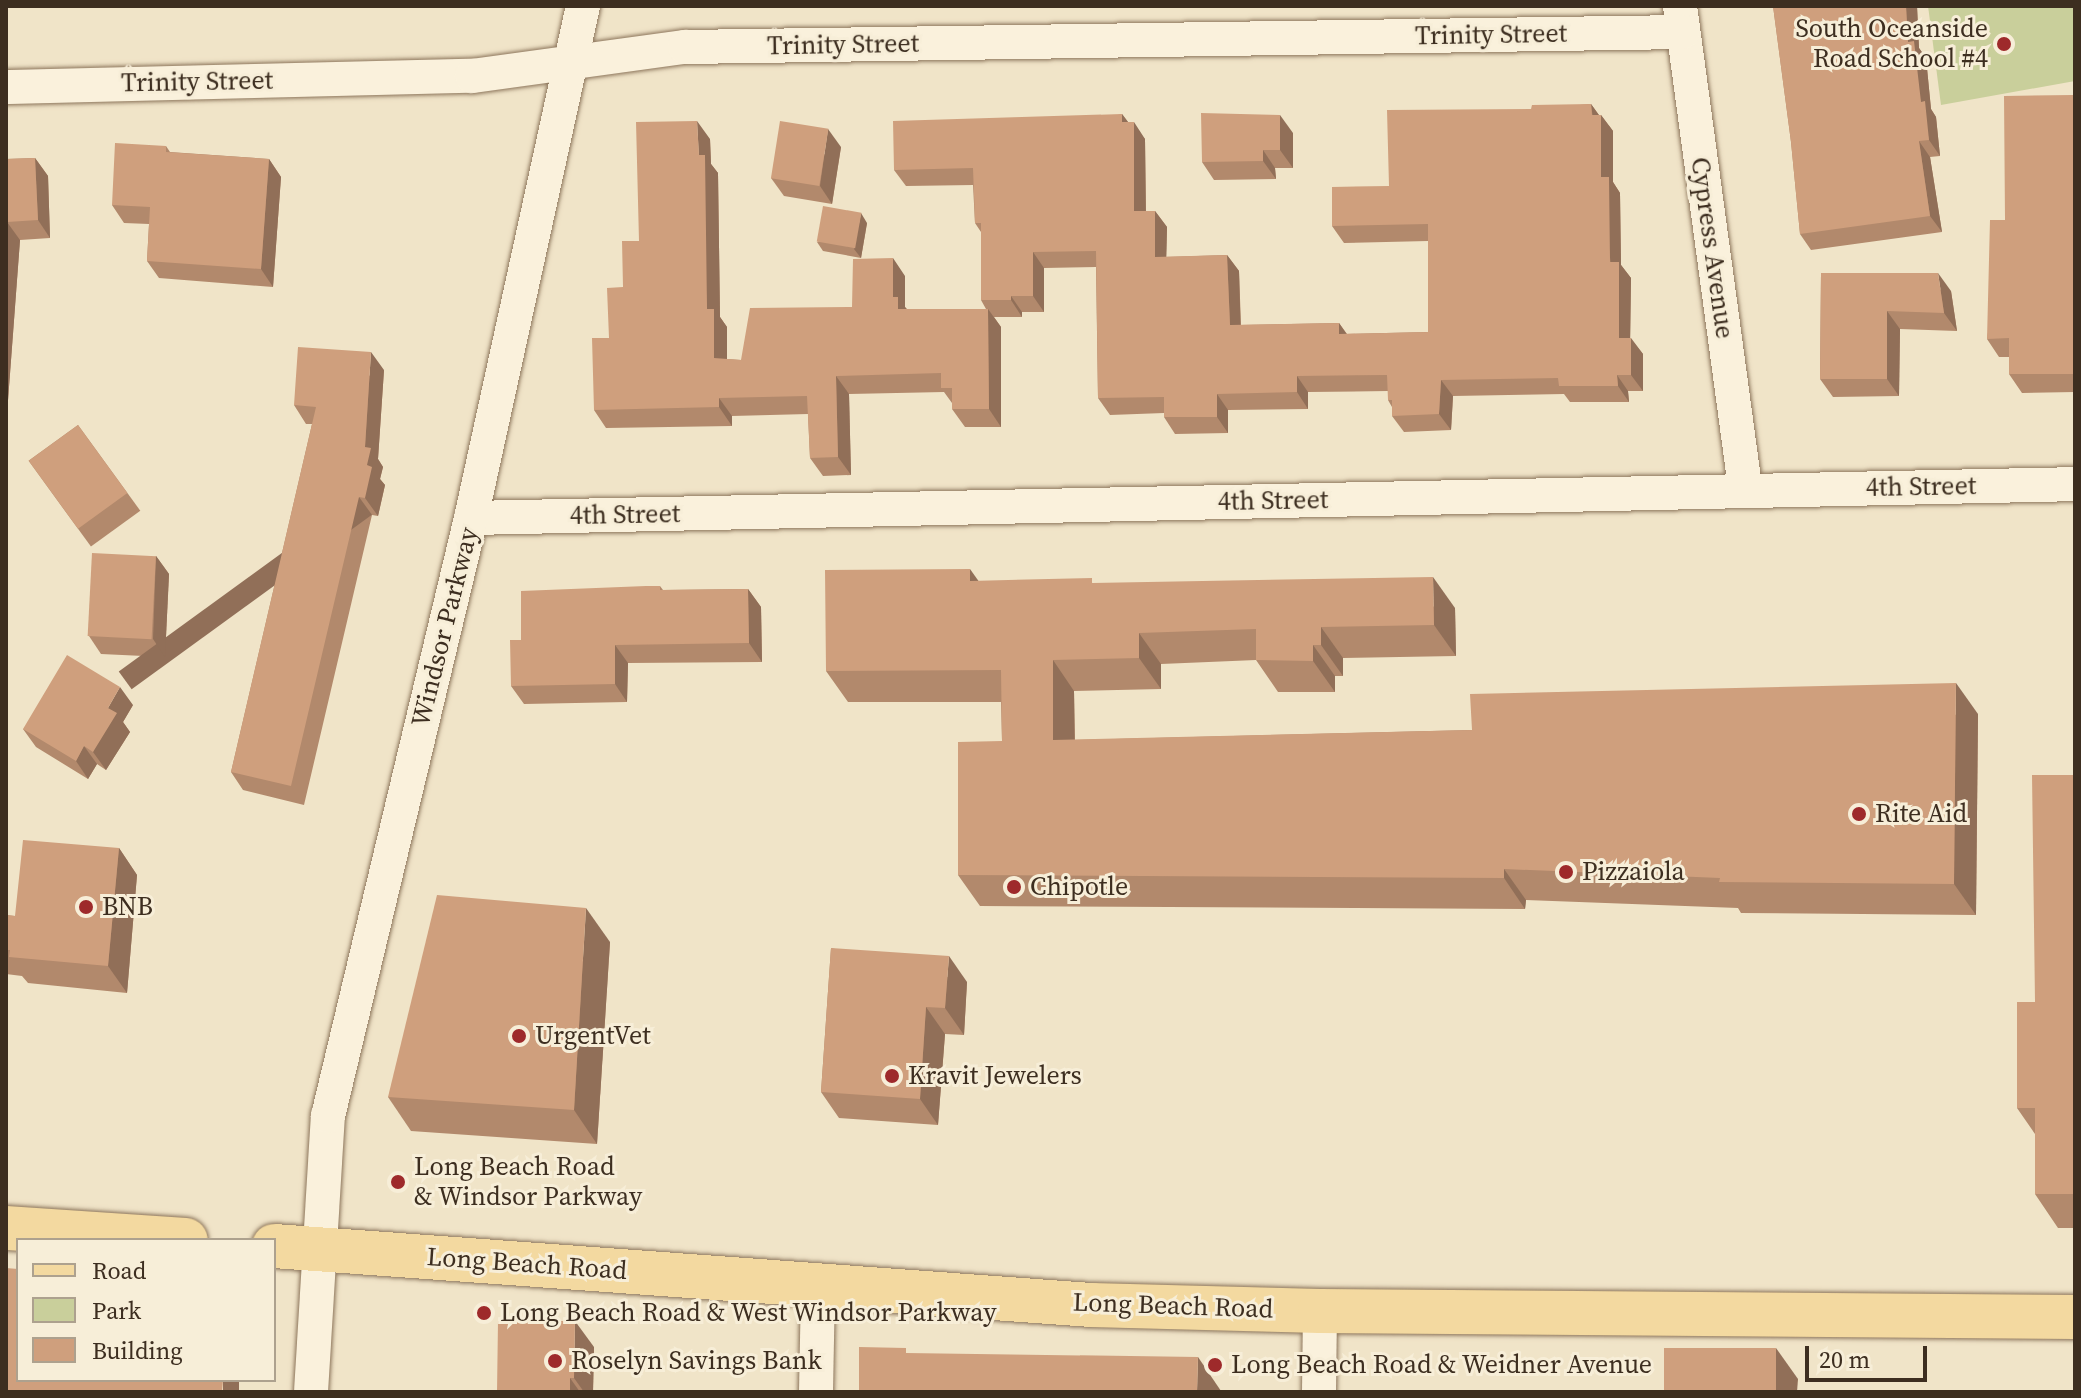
<!DOCTYPE html>
<html>
<head>
<meta charset="utf-8">
<style>
	body { margin:0 }
	#map { position:relative; width:2081px; height:1398px; overflow:hidden; background:#f0e4c8; font-family:"Source Serif 4",serif }
	div>[style] { position:absolute }
	[style*='--x'] { left:calc(var(--x)*1px); top:calc(var(--y)*1px); width:calc(var(--w)*1px); rotate:calc(var(--a)*1deg) }
	.green>* { inset:0; background:#c9cf9b }
	.roads { filter:drop-shadow(0 0 2px #8d765c) drop-shadow(0 0 2px #8d765c) }
	.minor>* { height:34px; margin:-17px; padding:0 17px; transform-origin:17px; border-radius:17px; background:#faf1dc }
	.primary>* { height:44px; margin:-22px; padding:0 22px; transform-origin:22px; border-radius:22px; background:#f3d9a0 }
	.wall>* { inset:0; background:#b2896c; transform-origin:0 0 }
	.shaded-wall>* { inset:0; background:#916f58; transform-origin:0 0 }
	.building>* { inset:0; background:#cf9f7d; transform-origin:0 0 }
	.dots>* { width:22px; height:22px; translate:-50% -50%; box-sizing:border-box; border:4px solid #f7eed8; border-radius:50% }
	span { translate:-50% -50%; white-space:nowrap; text-align:center; line-height:1.15; -webkit-text-stroke:6px #f7eed8; paint-order:stroke }
	.poi-label { font-size:26px; color:#3d2e20 }
	.right { translate:-100% -50%; text-align:right }
	.left { translate:0 -50%; text-align:left }
	.street-label { font-size:26px; color:#3d2e20 }
	.frame { position:absolute; inset:0; border:8px solid #3d2e20; pointer-events:none }
	.legend { position:absolute; left:16px; top:1238px; width:260px; height:144px; box-sizing:border-box; background:#f7eed8; border:2px solid #ada18e; margin:0; padding:10px 14px; list-style:none; font-size:24px; color:#3d2e20 }
	.legend li { display:flex; align-items:center; gap:16px; height:40px }
	.legend b { width:40px; border:2px solid #ada18e }
	.scale { position:absolute; left:1805px; top:1346px; width:122px; height:36px; box-sizing:border-box; border:4px solid #3d2e20; border-top:0; padding-left:10px; font-size:24px; line-height:28px; white-space:nowrap; color:#3d2e20; -webkit-text-stroke:6px #f7eed8; paint-order:stroke }
</style>
</head>
<body>
<div id="map">
	<div class="green">
		<div style="clip-path:polygon(1928px 6px,2075px 6px,2075px 81px,1941px 105px)"></div>
	</div>
	<div class="roads">
		<div class="minor">
			<div style="--x:1680;--y:6;--w:489;--a:82.3"></div>
			<div style="--x:6;--y:87;--w:466;--a:-1.4"></div>
			<div style="--x:472;--y:76;--w:215;--a:-7.8"></div>
			<div style="--x:685;--y:47;--w:998;--a:-0.86"></div>
			<div style="--x:471;--y:518;--w:1604;--a:-1.21"></div>
			<div style="--x:311;--y:1392;--w:277;--a:-86.5"></div>
			<div style="--x:328;--y:1116;--w:615;--a:-76.55"></div>
			<div style="--x:471;--y:518;--w:524;--a:-77.66"></div>
			<div style="--x:816;--y:1392;--w:108;--a:-88.9"></div>
			<div style="--x:1319;--y:1392;--w:81;--a:-89.3"></div>
		</div>
		<div class="primary">
			<div style="--x:6;--y:1228;--w:180;--a:3.8"></div>
			<div style="--x:274;--y:1246;--w:819;--a:4.13"></div>
			<div style="--x:1091;--y:1305;--w:229;--a:1.5"></div>
			<div style="--x:1320;--y:1311;--w:755;--a:0.46"></div>
		</div>
	</div>
	<div class="wall">
		<div style="clip-path:polygon(1773px 6px,1917px 6px,1919px 48px,1926px 58px,1931px 109px,1936px 117px,1940px 156px,1930px 157px,1942px 232px,1811px 250px,1800px 234px,1791px 142px)"></div>
		<div style="clip-path:polygon(2073px 95px,2075px 97px,2075px 392px,2022px 393px,2009px 374px,2009px 357px,1999px 357px,1987px 339px,2005px 220px)"></div>
		<div style="clip-path:polygon(1591px 104px,1599px 115px,1601px 115px,1613px 131px,1613px 182px,1620px 193px,1621px 265px,1631px 278px,1630px 338px,1643px 354px,1643px 391px,1628px 391px,1629px 402px,1570px 402px,1564px 394px,1453px 396px,1451px 430px,1404px 432px,1392px 416px,1392px 407px,1388px 400px,1388px 391px,1308px 392px,1308px 409px,1228px 410px,1228px 433px,1175px 434px,1164px 417px,1164px 413px,1110px 415px,1098px 398px,1096px 267px,1044px 268px,1044px 312px,1022px 312px,1022px 317px,994px 317px,1001px 327px,1001px 427px,965px 427px,952px 409px,952px 403px,944px 392px,849px 394px,851px 475px,823px 476px,810px 458px,808px 414px,732px 416px,732px 426px,606px 428px,594px 410px,609px 338px,623px 287px,639px 241px,710px 139px,711px 164px,718px 173px,720px 317px,727px 327px,727px 359px,741px 360px,852px 307px,905px 276px,905px 307px,907px 309px,986px 309px,981px 300px,981px 232px,975px 223px,973px 185px,906px 186px,894px 170px,1122px 114px,1128px 122px,1145px 139px,1146px 211px,1155px 211px,1167px 227px,1166px 257px,1227px 255px,1239px 271px,1241px 325px,1339px 323px,1347px 334px,1428px 332px,1428px 241px,1344px 243px,1332px 226px,1389px 186px,1531px 109px)"></div>
		<div style="clip-path:polygon(1293px 133px,1293px 168px,1275px 168px,1276px 179px,1214px 180px,1202px 162px)"></div>
		<div style="clip-path:polygon(166px 146px,170px 152px,269px 159px,281px 177px,273px 287px,159px 278px,147px 261px,149px 224px,124px 223px,112px 205px)"></div>
		<div style="clip-path:polygon(841px 147px,832px 204px,784px 196px,771px 178px)"></div>
		<div style="clip-path:polygon(35px 158px,48px 176px,50px 238px,20px 240px,6px 427px,6px 159px)"></div>
		<div style="clip-path:polygon(867px 223px,861px 258px,823px 251px,817px 242px)"></div>
		<div style="clip-path:polygon(1821px 273px,1951px 291px,1957px 331px,1900px 329px,1899px 396px,1833px 397px,1820px 379px)"></div>
		<div style="clip-path:polygon(384px 370px,378px 459px,383px 467px,380px 479px,385px 485px,378px 516px,372px 515px,304px 805px,243px 790px,231px 772px,312px 424px,306px 424px,294px 405px)"></div>
		<div style="left:78px;top:425px;width:106px;height:61px;rotate:54deg"></div>
		<div style="clip-path:polygon(156px 556px,169px 574px,165px 657px,101px 654px,89px 636px)"></div>
		<div style="clip-path:polygon(978px 581px,1095px 583px,1455px 608px,1456px 656px,1343px 658px,1343px 676px,1335px 676px,1335px 692px,1278px 692px,1256px 660px,1161px 664px,1161px 689px,1074px 691px,1075px 740px,1472px 730px,1978px 714px,1976px 915px,1741px 913px,1738px 908px,1526px 900px,1525px 909px,980px 906px,958px 875px,1002px 741px,1001px 702px,848px 702px,826px 671px)"></div>
		<div style="clip-path:polygon(660px 586px,663px 590px,748px 589px,761px 607px,762px 662px,628px 663px,627px 702px,524px 704px,511px 686px,521px 640px)"></div>
		<div style="clip-path:polygon(133px 705px,123px 722px,130px 732px,106px 770px,97px 764px,88px 779px,36px 747px,23px 729px)"></div>
		<div style="clip-path:polygon(2075px 775px,2075px 1228px,2058px 1228px,2035px 1194px,2035px 1134px,2017px 1108px)"></div>
		<div style="clip-path:polygon(119px 848px,137px 875px,127px 993px,28px 983px,22px 976px,6px 974px,6px 915px,15px 916px)"></div>
		<div style="clip-path:polygon(610px 942px,597px 1144px,411px 1131px,388px 1097px)"></div>
		<div style="clip-path:polygon(831px 948px,967px 982px,964px 1035px,945px 1034px,938px 1125px,839px 1118px,821px 1092px)"></div>
		<div style="clip-path:polygon(594px 1347px,593px 1392px,497px 1392px)"></div>
	</div>
	<div class="shaded-wall">
		<div style="clip-path:polygon(1906px 6px,1917px 6px,1919px 48px,1926px 58px,1931px 109px,1936px 117px,1940px 156px,1929px 140px,1908px 42px)"></div>
		<div style="clip-path:polygon(2073px 95px,2075px 97px,2075px 223px)"></div>
		<div style="clip-path:polygon(1591px 104px,1601px 118px,1601px 115px,1613px 131px,1613px 182px,1620px 193px,1621px 265px,1631px 278px,1630px 354px,1619px 338px,1601px 177px)"></div>
		<div style="clip-path:polygon(1122px 114px,1134px 130px,1134px 122px,1145px 139px,1146px 227px,1134px 211px,1122px 122px)"></div>
		<div style="clip-path:polygon(1280px 115px,1293px 133px,1293px 168px,1280px 150px)"></div>
		<div style="clip-path:polygon(697px 121px,710px 139px,711px 164px,718px 173px,720px 317px,727px 327px,727px 376px,714px 358px,707px 309px)"></div>
		<div style="clip-path:polygon(828px 129px,841px 147px,832px 204px,820px 186px)"></div>
		<div style="clip-path:polygon(1919px 141px,1930px 157px,1942px 232px,1930px 216px)"></div>
		<div style="clip-path:polygon(1263px 150px,1275px 168px,1276px 179px,1263px 161px)"></div>
		<div style="clip-path:polygon(35px 158px,48px 176px,50px 238px,38px 220px)"></div>
		<div style="clip-path:polygon(269px 159px,281px 177px,273px 287px,261px 269px)"></div>
		<div style="clip-path:polygon(1155px 211px,1167px 227px,1166px 274px,1155px 257px)"></div>
		<div style="clip-path:polygon(861px 213px,867px 223px,861px 258px,854px 249px)"></div>
		<div style="clip-path:polygon(7px 222px,20px 240px,6px 427px,6px 235px)"></div>
		<div style="clip-path:polygon(1033px 252px,1044px 268px,1044px 312px,1033px 296px)"></div>
		<div style="clip-path:polygon(1227px 255px,1239px 271px,1241px 341px,1230px 325px)"></div>
		<div style="clip-path:polygon(893px 258px,905px 276px,905px 307px,911px 315px,898px 309px,893px 297px)"></div>
		<div style="clip-path:polygon(1938px 273px,1951px 291px,1957px 331px,1944px 313px)"></div>
		<div style="clip-path:polygon(1011px 296px,1022px 312px,1022px 317px,1011px 300px)"></div>
		<div style="clip-path:polygon(988px 309px,1001px 327px,1001px 427px,989px 409px)"></div>
		<div style="clip-path:polygon(1887px 311px,1900px 329px,1899px 396px,1887px 379px)"></div>
		<div style="clip-path:polygon(1339px 323px,1350px 339px,1339px 334px)"></div>
		<div style="clip-path:polygon(1631px 338px,1643px 354px,1643px 391px,1631px 375px)"></div>
		<div style="clip-path:polygon(371px 352px,384px 370px,378px 459px,383px 467px,380px 479px,385px 485px,378px 516px,365px 498px,365px 447px)"></div>
		<div style="clip-path:polygon(1617px 375px,1628px 391px,1629px 402px,1618px 386px)"></div>
		<div style="clip-path:polygon(836px 376px,849px 394px,851px 475px,838px 457px)"></div>
		<div style="clip-path:polygon(1297px 376px,1308px 392px,1308px 409px,1297px 392px)"></div>
		<div style="clip-path:polygon(1441px 380px,1453px 396px,1451px 430px,1439px 414px)"></div>
		<div style="clip-path:polygon(1217px 394px,1228px 410px,1228px 433px,1217px 417px)"></div>
		<div style="clip-path:polygon(719px 398px,732px 416px,732px 426px,719px 407px)"></div>
		<div style="left:359px;top:497px;width:22px;height:297px;rotate:54deg"></div>
		<div style="clip-path:polygon(156px 556px,169px 574px,165px 657px,153px 639px)"></div>
		<div style="clip-path:polygon(970px 569px,992px 600px,970px 581px)"></div>
		<div style="clip-path:polygon(1433px 577px,1455px 608px,1456px 656px,1434px 625px)"></div>
		<div style="clip-path:polygon(748px 589px,761px 607px,762px 662px,749px 643px)"></div>
		<div style="clip-path:polygon(1321px 627px,1343px 658px,1343px 676px,1321px 645px)"></div>
		<div style="clip-path:polygon(1139px 633px,1161px 664px,1161px 689px,1139px 658px)"></div>
		<div style="clip-path:polygon(615px 645px,628px 663px,627px 702px,615px 684px)"></div>
		<div style="clip-path:polygon(1313px 645px,1335px 676px,1335px 692px,1313px 661px)"></div>
		<div style="clip-path:polygon(1053px 660px,1074px 691px,1075px 771px,1053px 740px)"></div>
		<div style="clip-path:polygon(1956px 683px,1978px 714px,1976px 915px,1954px 884px)"></div>
		<div style="clip-path:polygon(120px 687px,133px 705px,123px 722px,130px 732px,106px 770px,93px 752px,108px 708px)"></div>
		<div style="clip-path:polygon(84px 746px,97px 764px,88px 779px,76px 761px)"></div>
		<div style="clip-path:polygon(119px 848px,137px 875px,127px 993px,108px 966px)"></div>
		<div style="clip-path:polygon(1504px 869px,1526px 900px,1525px 909px,1504px 878px)"></div>
		<div style="clip-path:polygon(586px 908px,610px 942px,597px 1144px,574px 1110px)"></div>
		<div style="clip-path:polygon(949px 956px,967px 982px,964px 1035px,945px 1008px)"></div>
		<div style="clip-path:polygon(926px 1007px,945px 1034px,938px 1125px,920px 1099px)"></div>
		<div style="clip-path:polygon(575px 1321px,594px 1347px,593px 1392px,584px 1392px,574px 1378px)"></div>
		<div style="clip-path:polygon(1776px 1348px,1798px 1379px,1797px 1392px,1775px 1392px)"></div>
		<div style="clip-path:polygon(1198px 1357px,1221px 1391px,1221px 1392px,1197px 1392px)"></div>
		<div style="clip-path:polygon(570px 1378px,580px 1392px,570px 1392px)"></div>
		<div style="left:223px;top:1380px;width:16px;height:12px"></div>
	</div>
	<div class="building">
		<div style="clip-path:polygon(1773px 6px,1906px 6px,1908px 42px,1914px 41px,1921px 102px,1925px 101px,1929px 140px,1919px 141px,1930px 216px,1800px 234px,1791px 142px)"></div>
		<div style="clip-path:polygon(2073px 95px,2075px 374px,2009px 374px,2009px 338px,1987px 339px,1990px 220px,2005px 220px,2004px 96px)"></div>
		<div style="clip-path:polygon(1591px 104px,1592px 115px,1601px 115px,1601px 177px,1609px 177px,1610px 262px,1619px 262px,1619px 338px,1631px 338px,1631px 375px,1617px 375px,1618px 386px,1559px 386px,1558px 378px,1441px 380px,1439px 414px,1392px 416px,1392px 400px,1388px 400px,1387px 375px,1297px 376px,1297px 392px,1217px 394px,1217px 417px,1164px 417px,1164px 397px,1098px 398px,1096px 251px,1033px 252px,1033px 296px,1011px 296px,1011px 300px,981px 300px,981px 223px,975px 223px,973px 168px,894px 170px,893px 121px,1122px 114px,1122px 122px,1134px 122px,1134px 211px,1155px 211px,1155px 257px,1227px 255px,1230px 325px,1339px 323px,1339px 334px,1428px 332px,1428px 224px,1332px 226px,1332px 187px,1389px 186px,1387px 110px,1531px 109px,1532px 105px)"></div>
		<div style="clip-path:polygon(1201px 113px,1280px 115px,1280px 150px,1263px 150px,1263px 161px,1202px 162px)"></div>
		<div style="clip-path:polygon(697px 121px,699px 155px,705px 155px,707px 309px,714px 309px,714px 358px,741px 360px,750px 308px,852px 307px,853px 259px,893px 258px,893px 297px,898px 297px,898px 309px,988px 309px,989px 409px,952px 409px,952px 388px,941px 388px,941px 373px,836px 376px,838px 457px,810px 458px,807px 396px,719px 398px,719px 407px,594px 410px,592px 338px,609px 338px,607px 288px,623px 287px,622px 241px,639px 241px,636px 122px)"></div>
		<div style="left:780px;top:121px;width:49px;height:58px;rotate:9deg"></div>
		<div style="clip-path:polygon(115px 143px,166px 146px,166px 152px,269px 159px,261px 269px,147px 261px,150px 207px,112px 205px)"></div>
		<div style="clip-path:polygon(35px 158px,38px 220px,7px 222px,6px 235px,6px 159px)"></div>
		<div style="left:823px;top:206px;width:39px;height:36px;rotate:10deg"></div>
		<div style="clip-path:polygon(1821px 273px,1938px 273px,1944px 313px,1887px 311px,1887px 379px,1820px 379px)"></div>
		<div style="clip-path:polygon(298px 347px,371px 352px,365px 447px,371px 448px,367px 465px,372px 467px,365px 498px,359px 497px,291px 786px,231px 772px,316px 407px,294px 405px)"></div>
		<div style="left:78px;top:425px;width:84px;height:61px;rotate:54deg"></div>
		<div style="left:92px;top:553px;width:64px;height:83px;rotate:3deg"></div>
		<div style="clip-path:polygon(970px 569px,970px 581px,1092px 578px,1092px 583px,1433px 577px,1434px 625px,1321px 627px,1321px 645px,1313px 645px,1313px 661px,1256px 660px,1256px 629px,1139px 633px,1139px 658px,1053px 660px,1053px 740px,1472px 730px,1470px 694px,1956px 683px,1954px 884px,1719px 882px,1720px 878px,1504px 869px,1504px 878px,958px 875px,958px 742px,1002px 741px,1001px 670px,826px 671px,825px 570px)"></div>
		<div style="clip-path:polygon(646px 586px,660px 586px,660px 590px,748px 589px,749px 643px,615px 645px,615px 684px,511px 686px,510px 640px,521px 640px,521px 591px)"></div>
		<div style="clip-path:polygon(67px 655px,120px 687px,108px 708px,117px 713px,93px 752px,84px 746px,76px 761px,23px 729px)"></div>
		<div style="clip-path:polygon(2032px 775px,2075px 775px,2075px 1194px,2035px 1194px,2035px 1108px,2017px 1108px,2017px 1002px,2035px 1002px)"></div>
		<div style="clip-path:polygon(23px 840px,119px 848px,108px 966px,9px 957px,10px 950px,6px 950px,6px 915px,15px 916px)"></div>
		<div style="clip-path:polygon(437px 895px,586px 908px,574px 1110px,388px 1097px)"></div>
		<div style="clip-path:polygon(831px 948px,949px 956px,945px 1008px,926px 1007px,920px 1099px,821px 1092px)"></div>
		<div style="clip-path:polygon(6px 1268px,18px 1269px,18px 1380px,223px 1380px,222px 1392px,6px 1392px)"></div>
		<div style="clip-path:polygon(498px 1321px,575px 1321px,574px 1378px,570px 1378px,570px 1392px,497px 1392px)"></div>
		<div style="clip-path:polygon(859px 1347px,906px 1348px,906px 1353px,1198px 1357px,1197px 1392px,859px 1392px)"></div>
		<div style="left:1664px;top:1348px;width:112px;height:44px"></div>
	</div>
	<div class="dots">
		<div style="left:2004px;top:44px;background:#9e2a2b"></div>
		<div style="left:1859px;top:814px;background:#9e2a2b"></div>
		<div style="left:1566px;top:872px;background:#9e2a2b"></div>
		<div style="left:1014px;top:887px;background:#9e2a2b"></div>
		<div style="left:86px;top:907px;background:#9e2a2b"></div>
		<div style="left:519px;top:1036px;background:#9e2a2b"></div>
		<div style="left:892px;top:1076px;background:#9e2a2b"></div>
		<div style="left:398px;top:1182px;background:#9e2a2b"></div>
		<div style="left:484px;top:1313px;background:#9e2a2b"></div>
		<div style="left:555px;top:1361px;background:#9e2a2b"></div>
		<div style="left:1215px;top:1365px;background:#9e2a2b"></div>
	</div>
	<div class="poi-label">
		<span class="right" style="left:1988px;top:44px">South Oceanside<br>Road School #4</span>
		<span class="left" style="left:1875px;top:814px">Rite Aid</span>
		<span class="left" style="left:1582px;top:872px">Pizzaiola</span>
		<span class="left" style="left:1030px;top:887px">Chipotle</span>
		<span class="left" style="left:102px;top:907px">BNB</span>
		<span class="left" style="left:535px;top:1036px">UrgentVet</span>
		<span class="left" style="left:908px;top:1076px">Kravit Jewelers</span>
		<span class="left" style="left:414px;top:1182px">Long Beach Road<br>&amp; Windsor Parkway</span>
		<span class="left" style="left:500px;top:1313px">Long Beach Road &amp; West Windsor Parkway</span>
		<span class="left" style="left:571px;top:1361px">Roselyn Savings Bank</span>
		<span class="left" style="left:1231px;top:1365px">Long Beach Road &amp; Weidner Avenue</span>
	</div>
	<div class="street-label">
		<span style="left:1491px;top:35px;rotate:-1deg">Trinity Street</span>
		<span style="left:843px;top:45px;rotate:-1deg">Trinity Street</span>
		<span style="left:197px;top:82px;rotate:-1deg">Trinity Street</span>
		<span style="left:1712px;top:248px;rotate:82deg">Cypress Avenue</span>
		<span style="left:1921px;top:487px;rotate:-1deg">4th Street</span>
		<span style="left:1273px;top:501px;rotate:-1deg">4th Street</span>
		<span style="left:625px;top:515px;rotate:-1deg">4th Street</span>
		<span style="left:445px;top:627px;rotate:-76deg">Windsor Parkway</span>
		<span style="left:527px;top:1264px;rotate:4deg">Long Beach Road</span>
		<span style="left:1173px;top:1306px;rotate:2deg">Long Beach Road</span>
	</div>
	<div class="frame"></div>
	<ul class="legend">
	<li><b style="height:10px;background:#f3d9a0"></b>Road</li>
	<li><b style="height:22px;background:#c9cf9b"></b>Park</li>
	<li><b style="height:22px;background:#cf9f7d"></b>Building</li>
	</ul>
	<div class="scale">20 m</div>
</div>
</body>
</html>
